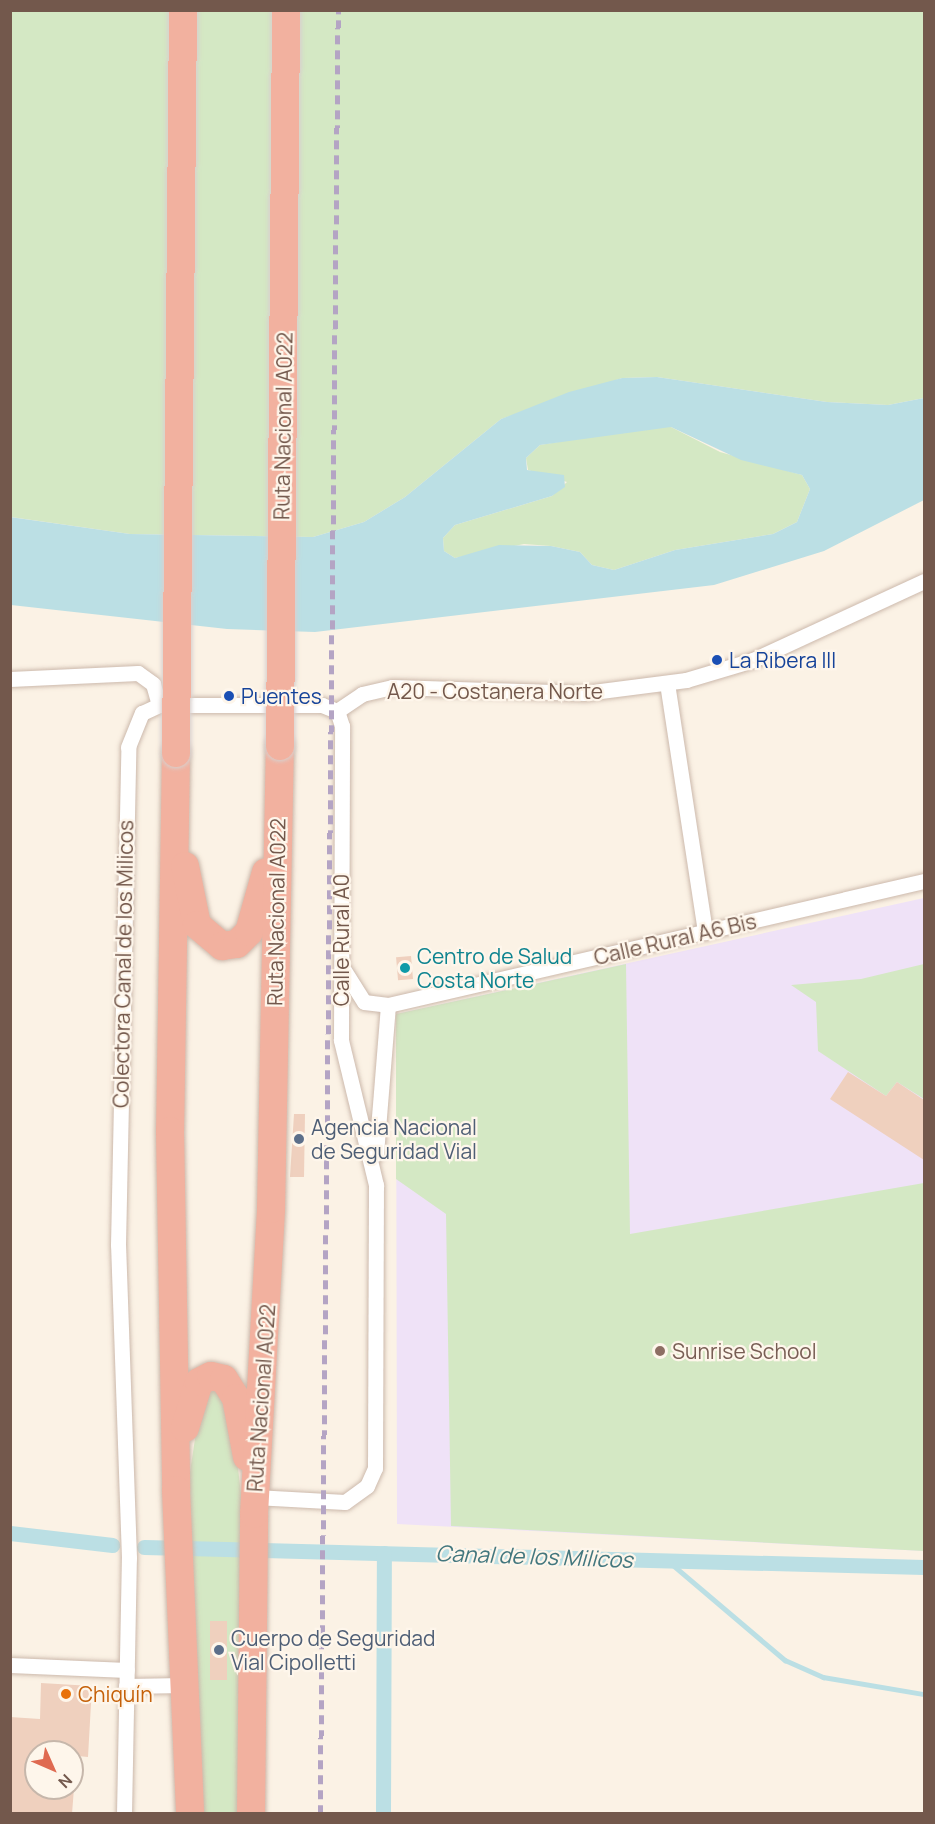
<!DOCTYPE html>
<html>
<head>
<meta charset="utf-8">
<style>
	body { margin:0 }
	#map { position:relative; width:935px; height:1824px; overflow:hidden; background:#fbf2e5; font-family:Manrope,sans-serif }
	div>[style] { position:absolute }
	[style*='--x'] { left:calc(var(--x)*1px); top:calc(var(--y)*1px); width:calc(var(--w)*1px); rotate:calc(var(--a)*1deg) }
	.education>* { inset:0; background:#efe2f7 }
	.green>* { inset:0; background:#d4e8c4 }
	.water>* { inset:0; background:#bbdfe4 }
	.stream>* { height:4.5px; margin:-2.25px; padding:0 2.25px; transform-origin:2.25px; border-radius:2.25px; background:#bbdfe4 }
	.canal>* { height:15px; margin:-7.5px; padding:0 7.5px; transform-origin:7.5px; border-radius:7.5px; background:#bbdfe4 }
	.building>* { inset:0; background:#efd0be; transform-origin:0 0 }
	.roads { filter:drop-shadow(0 0 2px #ccb9ac) drop-shadow(0 0 2px #ccb9ac) }
	.street>* { height:15px; margin:-7.5px; padding:0 7.5px; transform-origin:7.5px; border-radius:7.5px; background:#fff }
	.highway>* { height:28px; margin:-14px; padding:0 14px; transform-origin:14px; border-radius:14px; background:#f2b19f }
	.rail>* { height:4.5px; margin-top:-2.25px; transform-origin:0; background:repeating-linear-gradient(90deg,#b4a4c4 0 9px,transparent 0 15px) }
	.bridges { filter:drop-shadow(0 0 2px #d8d0cd) drop-shadow(0 0 2px #d8d0cd) }
	.highway-bridge>* { height:28px; margin:-14px; padding:0 14px; transform-origin:14px; border-radius:14px; background:#f2b19f }
	.dots>* { width:16px; height:16px; translate:-50% -50%; box-sizing:border-box; border:3px solid #fef6eb; border-radius:50% }
	span { translate:-50% -50%; white-space:nowrap; text-align:center; line-height:1.15; -webkit-text-stroke:4.5px #fef6eb; paint-order:stroke }
	.street-label { font-size:21px; color:#73584c }
	.transit-label { font-size:21px; color:#164399 }
	.left { translate:0 -50%; text-align:left }
	.culture-label { font-size:21px; color:#0d838f }
	.service-label { font-size:21px; color:#4e5e75 }
	.education-label { font-size:21px; color:#785e54 }
	.food-label { font-size:21px; color:#c56008 }
	.water-label { font-size:22px; color:#43777e; font-style:italic }
	.frame { position:absolute; inset:0; border:12px solid #73584c; pointer-events:none }
	.north { position:absolute; left:24px; top:1740px; width:60px; height:60px; box-sizing:border-box; background:#fef6eb; border:2px solid #c6b7ab; border-radius:50%; rotate:135deg; font-size:16px; font-weight:700; line-height:24px; text-align:center; color:#73584c }
	.north::after { content:''; display:block; margin:auto; width:21px; height:27px; background:#df6a51; clip-path:polygon(50% 0,100% 100%,50% 72%,0 100%) }
</style>
</head>
<body>
<div id="map">
	<div class="education">
		<div style="clip-path:polygon(924px 898px,924px 1551px,397px 1524px,396px 1014px)"></div>
	</div>
	<div class="green">
		<div style="clip-path:polygon(10px 11px,924px 11px,924px 398px,888px 405px,827px 402px,657px 377px,622px 378px,501px 419px,405px 497px,364px 522px,313px 537px,130px 534px,11px 517px)"></div>
		<div style="clip-path:polygon(646px 427px,671px 427px,720px 452px,802px 475px,810px 489px,797px 522px,773px 534px,675px 550px,614px 570px,592px 565px,580px 552px,551px 546px,524px 544px,455px 558px,444px 551px,443px 538px,455px 525px,552px 496px,567px 482px,528px 470px,526px 458px,540px 445px)"></div>
		<div style="clip-path:polygon(626px 964px,630px 1234px,924px 1183px,924px 1551px,451px 1526px,446px 1214px,396px 1179px,396px 1014px)"></div>
		<div style="clip-path:polygon(924px 964px,924px 1099px,897px 1082px,886px 1096px,818px 1051px,816px 1002px,791px 985px,861px 979px)"></div>
		<div style="clip-path:polygon(215px 1387px,232px 1415px,243px 1512px,240px 1813px,196px 1814px,187px 1492px,201px 1399px)"></div>
	</div>
	<div class="water">
		<div style="clip-path:polygon(evenodd,657px 377px,827px 402px,888px 405px,924px 398px,924px 500px,824px 551px,714px 585px,315px 632px,227px 629px,11px 605px,10px 517px,130px 534px,313px 537px,364px 522px,405px 497px,501px 419px,569px 392px,622px 378px,657px 377px,671px 427px,741px 460px,802px 475px,810px 489px,797px 522px,773px 534px,675px 550px,614px 570px,592px 565px,580px 552px,551px 546px,499px 545px,455px 558px,444px 551px,443px 538px,455px 525px,552px 496px,565px 487px,564px 475px,527px 470px,526px 458px,540px 445px,671px 427px)"></div>
	</div>
	<div class="stream">
		<div style="--x:667;--y:1560;--w:155;--a:40.3"></div>
		<div style="--x:785;--y:1660;--w:42;--a:24.1"></div>
		<div style="--x:823;--y:1677;--w:102;--a:9.6"></div>
	</div>
	<div class="canal">
		<div style="--x:10;--y:1533;--w:103;--a:6.7"></div>
		<div style="--x:144;--y:1547;--w:780;--a:1.47"></div>
		<div style="--x:383;--y:1814;--w:261;--a:-89.8"></div>
	</div>
	<div class="building">
		<div style="left:411px;top:956px;width:23px;height:15px;rotate:85deg"></div>
		<div style="clip-path:polygon(848px 1072px,886px 1096px,897px 1082px,924px 1100px,924px 1160px,830px 1099px)"></div>
		<div style="clip-path:polygon(294px 1114px,305px 1114px,304px 1177px,290px 1177px)"></div>
		<div style="left:210px;top:1621px;width:17px;height:59px"></div>
		<div style="clip-path:polygon(41px 1683px,92px 1686px,88px 1757px,36px 1752px,36px 1788px,74px 1788px,72px 1814px,10px 1814px,10px 1717px,40px 1719px)"></div>
	</div>
	<div class="roads">
		<div class="street">
			<div style="--x:10;--y:679;--w:128;--a:-2.7"></div>
			<div style="--x:138;--y:673;--w:19;--a:36"></div>
			<div style="--x:153;--y:684;--w:22;--a:74"></div>
			<div style="--x:667;--y:683;--w:252;--a:81.3"></div>
			<div style="--x:337;--y:711;--w:30;--a:-34"></div>
			<div style="--x:362;--y:694;--w:31;--a:-13"></div>
			<div style="--x:392;--y:687;--w:193;--a:1.8"></div>
			<div style="--x:585;--y:693;--w:102;--a:-7.3"></div>
			<div style="--x:686;--y:680;--w:70;--a:-16.6"></div>
			<div style="--x:753;--y:660;--w:188;--a:-24.8"></div>
			<div style="--x:342;--y:967;--w:41;--a:57.8"></div>
			<div style="--x:364;--y:1002;--w:24;--a:7"></div>
			<div style="--x:388;--y:1005;--w:550;--a:-13.03"></div>
			<div style="--x:376;--y:1154;--w:149;--a:-85.4"></div>
			<div style="--x:255;--y:1497;--w:90;--a:3.2"></div>
			<div style="--x:345;--y:1502;--w:27;--a:-36"></div>
			<div style="--x:367;--y:1486;--w:20;--a:-66"></div>
			<div style="--x:375;--y:1468;--w:283;--a:-89.8"></div>
			<div style="--x:376;--y:1185;--w:149;--a:-103.6"></div>
			<div style="--x:341;--y:1040;--w:314;--a:-89.8"></div>
			<div style="--x:342;--y:726;--w:16;--a:-108"></div>
			<div style="--x:10;--y:1665;--w:117;--a:2.4"></div>
			<div style="--x:126;--y:1686;--w:58;--a:-1"></div>
			<div style="--x:124;--y:1814;--w:256;--a:-88.9"></div>
			<div style="--x:129;--y:1558;--w:313;--a:-92"></div>
			<div style="--x:118;--y:1245;--w:498;--a:-88.8"></div>
			<div style="--x:128;--y:747;--w:37;--a:-68"></div>
			<div style="--x:142;--y:713;--w:19;--a:-25"></div>
			<div style="--x:159;--y:705;--w:163;--a:0"></div>
			<div style="--x:322;--y:705;--w:16;--a:22"></div>
		</div>
		<div class="highway">
			<div style="--x:176;--y:753;--w:378;--a:90.9"></div>
			<div style="--x:170;--y:1131;--w:359;--a:89"></div>
			<div style="--x:176;--y:1490;--w:324;--a:87.5"></div>
			<div style="--x:185;--y:866;--w:60;--a:78.5"></div>
			<div style="--x:197;--y:925;--w:33;--a:40"></div>
			<div style="--x:222;--y:946;--w:15;--a:-8"></div>
			<div style="--x:237;--y:944;--w:17;--a:-45"></div>
			<div style="--x:249;--y:932;--w:62;--a:-74.2"></div>
			<div style="--x:185;--y:1428;--w:48;--a:-73.1"></div>
			<div style="--x:199;--y:1382;--w:13;--a:-27"></div>
			<div style="--x:211;--y:1376;--w:13;--a:13"></div>
			<div style="--x:224;--y:1379;--w:22;--a:58"></div>
			<div style="--x:236;--y:1398;--w:60;--a:79.4"></div>
			<div style="--x:251;--y:1814;--w:300;--a:-89.4"></div>
			<div style="--x:254;--y:1514;--w:305;--a:-86.8"></div>
			<div style="--x:271;--y:1209;--w:463;--a:-88.9"></div>
		</div>
	</div>
	<div class="rail">
		<div style="--x:320;--y:1814;--w:1804;--a:-89.43"></div>
	</div>
	<div class="bridges">
		<div class="highway-bridge">
			<div style="--x:280;--y:746;--w:736;--a:-89.53"></div>
			<div style="--x:176;--y:753;--w:743;--a:-89.46"></div>
		</div>
	</div>
	<div class="dots">
		<div style="left:717px;top:660px;background:#1a4fb4"></div>
		<div style="left:229px;top:696px;background:#1a4fb4"></div>
		<div style="left:405px;top:968px;background:#0f9aa8"></div>
		<div style="left:299px;top:1139px;background:#5c6f8a"></div>
		<div style="left:660px;top:1351px;background:#8d6e63"></div>
		<div style="left:219px;top:1650px;background:#5c6f8a"></div>
		<div style="left:66px;top:1694px;background:#e8710a"></div>
	</div>
	<div class="street-label">
		<span style="left:283px;top:426px;rotate:-89deg">Ruta Nacional A022</span>
		<span style="left:495px;top:691px">A20 - Costanera Norte</span>
		<span style="left:276px;top:912px;rotate:-89deg">Ruta Nacional A022</span>
		<span style="left:675px;top:939px;rotate:-13deg">Calle Rural A6 Bis</span>
		<span style="left:341px;top:940px;rotate:-90deg">Calle Rural A0</span>
		<span style="left:123px;top:964px;rotate:-89deg">Colectora Canal de los Milicos</span>
		<span style="left:261px;top:1398px;rotate:-86deg">Ruta Nacional A022</span>
	</div>
	<div class="transit-label">
		<span class="left" style="left:729px;top:660px">La Ribera III</span>
		<span class="left" style="left:241px;top:696px">Puentes</span>
	</div>
	<div class="culture-label">
		<span class="left" style="left:417px;top:968px">Centro de Salud<br>Costa Norte</span>
	</div>
	<div class="service-label">
		<span class="left" style="left:311px;top:1139px">Agencia Nacional<br>de Seguridad Vial</span>
		<span class="left" style="left:231px;top:1650px">Cuerpo de Seguridad<br>Vial Cipolletti</span>
	</div>
	<div class="education-label">
		<span class="left" style="left:672px;top:1351px">Sunrise School</span>
	</div>
	<div class="food-label">
		<span class="left" style="left:78px;top:1694px">Chiquín</span>
	</div>
	<div class="water-label">
		<span style="left:534px;top:1557px;rotate:2deg">Canal de los Milicos</span>
	</div>
	<div class="frame"></div>
	<div class="north">N</div>
</div>
</body>
</html>
